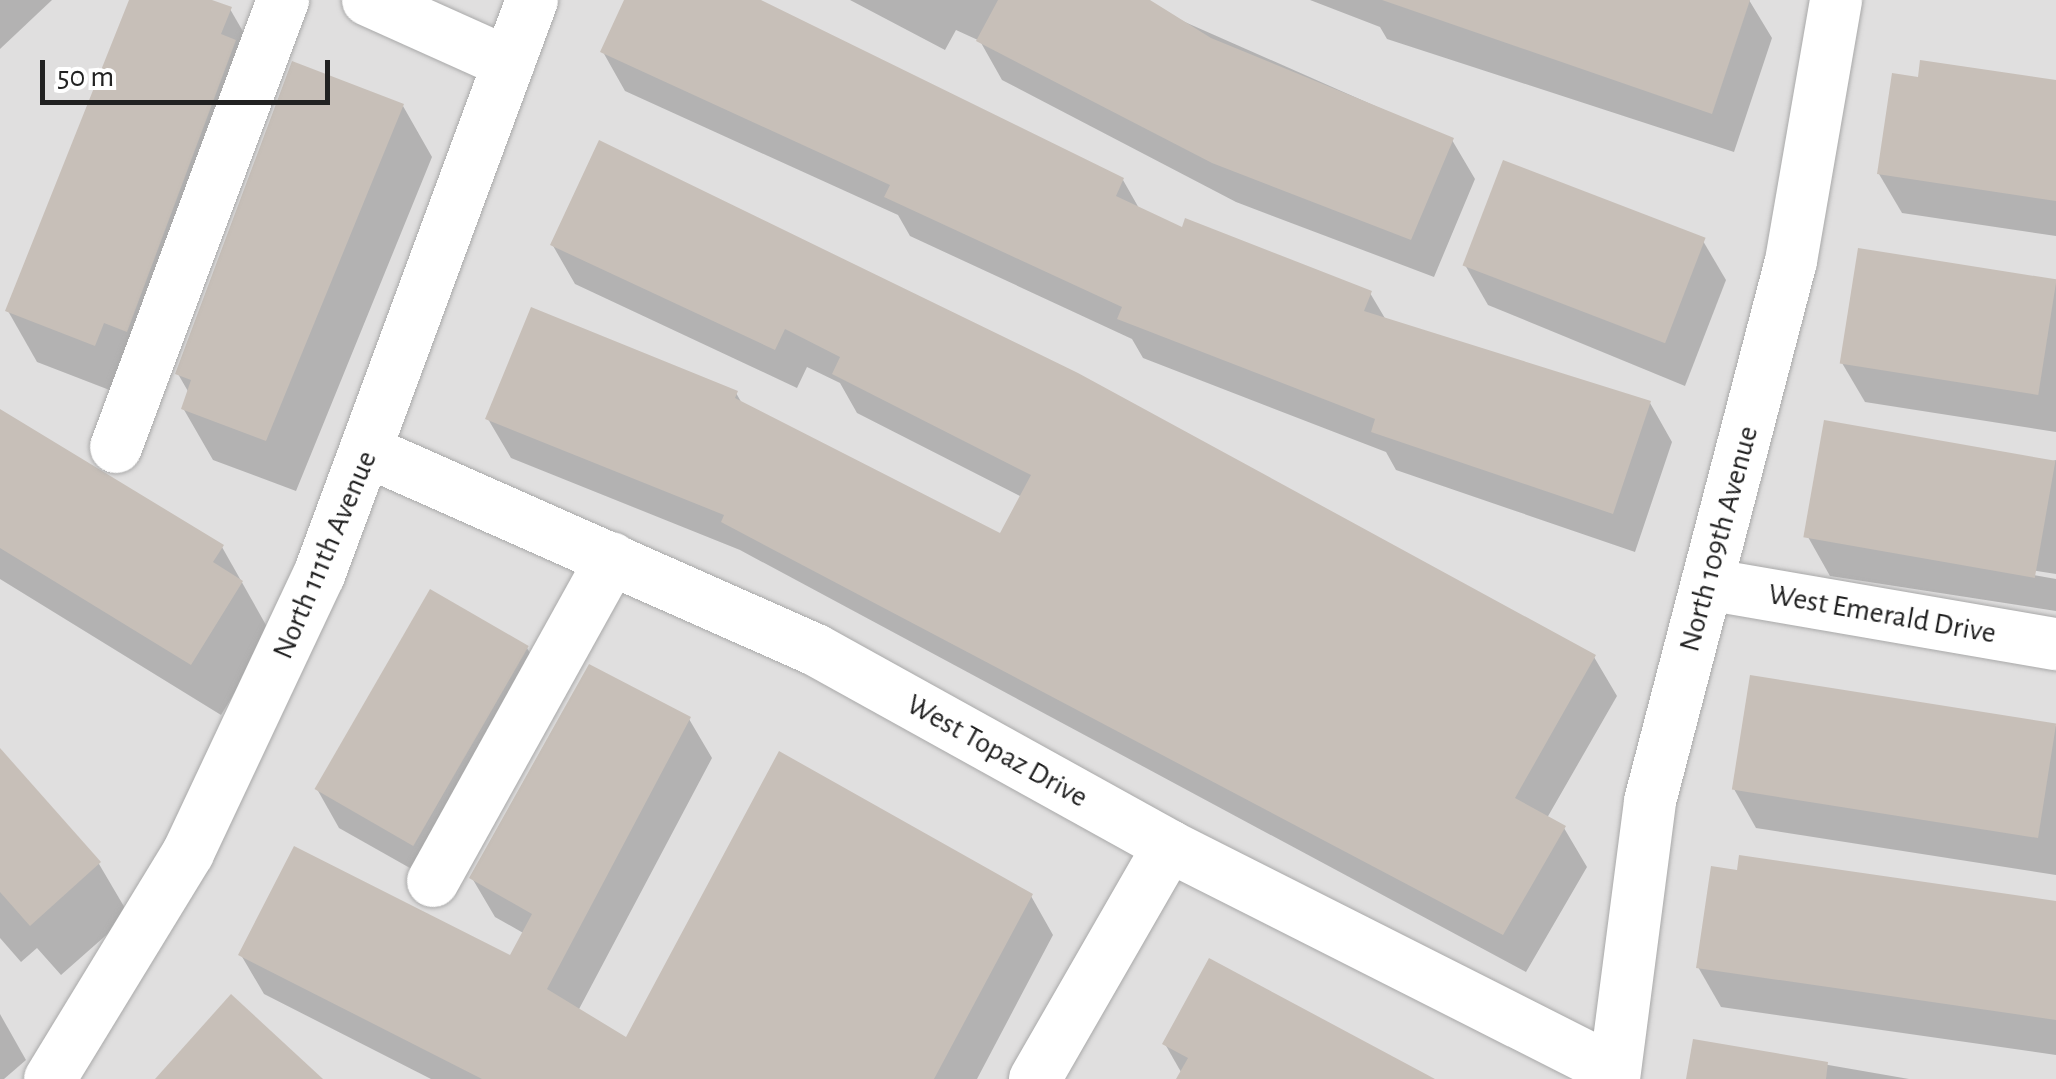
<!DOCTYPE html>
<html>
<head>
<meta charset="utf-8">
<style>
	body { margin:0 }
	#map { position:relative; width:2056px; height:1079px; overflow:hidden; background:#f2efe9; font-family:"Alegreya Sans",sans-serif }
	div>[style] { position:absolute }
	[style*='--x'] { left:calc(var(--x)*1px); top:calc(var(--y)*1px); width:calc(var(--w)*1px); rotate:calc(var(--a)*1deg) }
	.residential>* { inset:0; background:#e0dfdf; transform-origin:0 0 }
	.shadow>* { inset:0; background:#0003 }
	.building>* { inset:0; background:#c7bfb8; transform-origin:0 0 }
	.roads { filter:drop-shadow(0 0 2px #a9a9a9) drop-shadow(0 0 2px #a9a9a9) }
	.minor>* { height:52px; margin:-26px; padding:0 26px; transform-origin:26px; border-radius:26px; background:#fff }
	span { translate:-50% -50%; white-space:nowrap; text-align:center; line-height:1.15; -webkit-text-stroke:9px #fff; paint-order:stroke }
	.street-label { font-size:30px; color:#222 }
	.scale { position:absolute; left:40px; top:60px; width:290px; height:45px; box-sizing:border-box; border:5px solid #222; border-top:0; padding-left:12px; font-size:30px; line-height:35px; white-space:nowrap; color:#222; -webkit-text-stroke:8px #fff; paint-order:stroke }
</style>
</head>
<body>
<div id="map">
	<div class="residential">
		<div style="left:0;top:0;width:2056px;height:1079px"></div>
	</div>
	<div class="shadow">
		<div style="clip-path:polygon(0 0,52px 0,0 49px)"></div>
		<div style="clip-path:polygon(131px 0,205px 0,230px 9px,260px 61px,125px 396px,37px 362px,8px 311px)"></div>
		<div style="clip-path:polygon(627px 0,749px 0,1123px 180px,1140px 210px,1183px 231px,1370px 293px,1386px 320px,1650px 403px,1672px 442px,1635px 552px,1396px 470px,1386px 452px,1143px 358px,1132px 339px,910px 236px,898px 215px,625px 91px,603px 52px)"></div>
		<div style="clip-path:polygon(850px 0,1135px 0,1452px 140px,1475px 179px,1434px 277px,1236px 202px,1002px 80px,980px 41px,956px 30px,945px 50px)"></div>
		<div style="clip-path:polygon(1310px 0,1749px 0,1772px 38px,1734px 152px,1387px 39px,1380px 27px)"></div>
		<div style="clip-path:polygon(2056px 83px,2056px 236px,1902px 213px,1879px 174px)"></div>
		<div style="clip-path:polygon(403px 106px,432px 157px,296px 491px,213px 460px,183px 408px,189px 393px,178px 374px)"></div>
		<div style="clip-path:polygon(1703px 241px,1726px 280px,1685px 386px,1488px 305px,1465px 265px)"></div>
		<div style="clip-path:polygon(552px 244px,1077px 375px,1594px 657px,1617px 696px,1547px 818px,1564px 828px,1587px 867px,1526px 972px,740px 550px,511px 458px,488px 419px,736px 393px,743px 405px,1001px 537px,1022px 497px,857px 413px,840px 383px,807px 367px,797px 388px,575px 284px)"></div>
		<div style="clip-path:polygon(2056px 282px,2056px 432px,1865px 402px,1842px 363px)"></div>
		<div style="clip-path:polygon(0 412px,222px 547px,271px 634px,221px 715px,0 579px)"></div>
		<div style="clip-path:polygon(2056px 460px,2056px 574px,1832px 539px,2056px 579px,2056px 611px,1830px 576px,1808px 537px)"></div>
		<div style="clip-path:polygon(527px 648px,550px 687px,440px 885px,339px 828px,317px 789px)"></div>
		<div style="clip-path:polygon(689px 719px,712px 758px,578px 1011px,627px 1040px,1031px 896px,1053px 935px,977px 1079px,431px 1079px,264px 994px,241px 955px,511px 959px,525px 934px,495px 917px,472px 878px)"></div>
		<div style="clip-path:polygon(2056px 726px,2056px 875px,1756px 828px,1734px 789px)"></div>
		<div style="clip-path:polygon(0 751px,99px 864px,129px 915px,61px 975px,37px 948px,21px 962px,0 938px)"></div>
		<div style="clip-path:polygon(2056px 904px,2056px 1055px,1721px 1007px,1698px 967px)"></div>
		<div style="clip-path:polygon(0 1014px,26px 1060px,4px 1079px,0 1079px)"></div>
		<div style="clip-path:polygon(1695px 1042px,1909px 1079px,1688px 1079px)"></div>
		<div style="clip-path:polygon(1165px 1044px,1430px 1079px,1185px 1079px)"></div>
	</div>
	<div class="building">
		<div style="clip-path:polygon(129px 0,212px 0,232px 7px,221px 34px,236px 40px,127px 332px,104px 323px,95px 346px,5px 311px)"></div>
		<div style="clip-path:polygon(624px 0,761px 0,1124px 178px,1116px 196px,1182px 227px,1185px 218px,1372px 291px,1364px 311px,1651px 401px,1613px 514px,1371px 432px,1375px 419px,1117px 319px,1122px 307px,884px 197px,890px 185px,600px 52px)"></div>
		<div style="clip-path:polygon(998px 0,1150px 0,1211px 38px,1454px 138px,1411px 240px,1212px 163px,976px 41px)"></div>
		<div style="clip-path:polygon(1382px 0,1750px 0,1712px 114px)"></div>
		<div style="clip-path:polygon(1920px 60px,2056px 80px,2056px 201px,1877px 174px,1892px 73px,1918px 77px)"></div>
		<div style="clip-path:polygon(292px 61px,404px 104px,266px 441px,181px 409px,191px 380px,175px 374px)"></div>
		<div style="clip-path:polygon(599px 140px,1078px 373px,1596px 655px,1515px 798px,1566px 826px,1503px 935px,721px 522px,724px 515px,485px 419px,531px 307px,738px 391px,735px 398px,1000px 533px,1031px 475px,832px 374px,840px 357px,785px 329px,775px 350px,550px 245px)"></div>
		<div style="left:1503px;top:160px;width:217px;height:113px;rotate:21deg"></div>
		<div style="left:1858px;top:248px;width:201px;height:117px;rotate:9deg"></div>
		<div style="clip-path:polygon(0 409px,224px 545px,213px 562px,243px 581px,191px 665px,0 548px)"></div>
		<div style="left:1824px;top:420px;width:235px;height:119px;rotate:10deg"></div>
		<div style="left:430px;top:589px;width:114px;height:231px;rotate:30deg"></div>
		<div style="clip-path:polygon(589px 664px,691px 717px,547px 989px,626px 1037px,779px 751px,1033px 894px,934px 1079px,482px 1079px,238px 955px,294px 846px,510px 955px,532px 914px,469px 878px)"></div>
		<div style="left:1750px;top:675px;width:310px;height:116px;rotate:9deg"></div>
		<div style="clip-path:polygon(0 748px,101px 862px,30px 926px,0 892px)"></div>
		<div style="clip-path:polygon(1739px 855px,2056px 901px,2056px 1020px,1696px 968px,1711px 866px,1737px 870px)"></div>
		<div style="clip-path:polygon(1209px 958px,1349px 1033px,1435px 1079px,1176px 1079px,1188px 1058px,1162px 1044px)"></div>
		<div style="clip-path:polygon(231px 994px,323px 1079px,155px 1079px)"></div>
		<div style="clip-path:polygon(1693px 1039px,1828px 1062px,1826px 1079px,1686px 1079px)"></div>
	</div>
	<div class="roads">
		<div class="minor">
			<div style="--x:368;--y:0;--w:154;--a:24.2"></div>
			<div style="--x:116;--y:447;--w:477;--a:-69.5"></div>
			<div style="--x:369;--y:452;--w:489;--a:23.9"></div>
			<div style="--x:816;--y:650;--w:404;--a:29"></div>
			<div style="--x:1169;--y:846;--w:499;--a:26.8"></div>
			<div style="--x:1707;--y:584;--w:354;--a:9.8"></div>
			<div style="--x:433;--y:881;--w:369;--a:-61"></div>
			<div style="--x:50;--y:1079;--w:265;--a:-58.6"></div>
			<div style="--x:188;--y:853;--w:307;--a:-64.8"></div>
			<div style="--x:319;--y:575;--w:613;--a:-69.67"></div>
			<div style="--x:1035;--y:1079;--w:269;--a:-60.1"></div>
			<div style="--x:1614;--y:1079;--w:280;--a:-82.6"></div>
			<div style="--x:1650;--y:801;--w:558;--a:-75.37"></div>
			<div style="--x:1791;--y:261;--w:265;--a:-80.2"></div>
		</div>
	</div>
	<div class="street-label">
		<span style="left:1719px;top:539px;rotate:-75deg">North 109th Avenue</span>
		<span style="left:325px;top:555px;rotate:-67deg">North 111th Avenue</span>
		<span style="left:1882px;top:614px;rotate:10deg">West Emerald Drive</span>
		<span style="left:997px;top:751px;rotate:29deg">West Topaz Drive</span>
	</div>
	<div class="scale">50 m</div>
</div>
</body>
</html>
